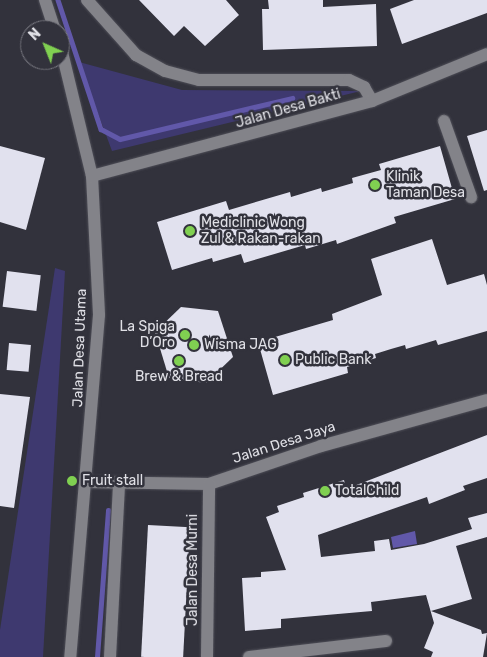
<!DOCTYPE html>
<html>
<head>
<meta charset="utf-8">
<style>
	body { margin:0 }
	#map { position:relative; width:487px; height:657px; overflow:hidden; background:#32323c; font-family:Rubik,sans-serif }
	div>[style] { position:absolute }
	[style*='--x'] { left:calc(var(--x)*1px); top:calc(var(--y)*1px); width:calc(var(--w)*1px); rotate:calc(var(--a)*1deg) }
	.green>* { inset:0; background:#3e396f }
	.water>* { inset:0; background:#6158a9 }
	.stream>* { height:4.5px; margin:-2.25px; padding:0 2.25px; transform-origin:2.25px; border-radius:2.25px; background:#6158a9 }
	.building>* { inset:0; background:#e1e1ee; transform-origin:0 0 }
	.roads { filter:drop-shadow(0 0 1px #4e4e57) drop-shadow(0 0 1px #4e4e57) }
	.minor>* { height:12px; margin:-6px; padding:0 6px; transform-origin:6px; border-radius:6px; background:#838389 }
	.dots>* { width:14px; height:14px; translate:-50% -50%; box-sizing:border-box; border:2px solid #32323c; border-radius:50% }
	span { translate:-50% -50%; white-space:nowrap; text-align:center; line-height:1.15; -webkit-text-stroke:5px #32323c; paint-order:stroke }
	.street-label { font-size:14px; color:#e0e0e6 }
	.poi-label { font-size:14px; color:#e0e0e6 }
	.left { translate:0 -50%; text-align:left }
	.right { translate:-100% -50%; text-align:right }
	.north { position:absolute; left:20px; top:20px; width:50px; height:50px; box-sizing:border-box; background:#32323c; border:1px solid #787880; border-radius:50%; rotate:316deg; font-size:14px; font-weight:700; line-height:20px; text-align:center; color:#e0e0e6 }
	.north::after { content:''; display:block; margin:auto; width:18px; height:22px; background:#80d051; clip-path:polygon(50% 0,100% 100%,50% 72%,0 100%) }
</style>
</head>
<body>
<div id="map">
	<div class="green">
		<div style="clip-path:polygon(79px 62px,182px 90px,361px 91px,112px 151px)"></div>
		<div style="clip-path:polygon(55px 268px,65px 271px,43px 657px,0 657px,0 630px)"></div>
	</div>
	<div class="water">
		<div style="clip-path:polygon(415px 531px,417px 544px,393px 548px,391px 537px)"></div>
	</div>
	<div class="stream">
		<div style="--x:58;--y:0;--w:136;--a:71.6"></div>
		<div style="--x:101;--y:129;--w:21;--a:28"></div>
		<div style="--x:120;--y:139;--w:177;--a:-13.4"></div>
		<div style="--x:97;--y:657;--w:147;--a:-85.7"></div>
	</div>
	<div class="building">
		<div style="clip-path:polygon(139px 0,226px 0,239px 15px,205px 46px,184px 26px,174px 36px)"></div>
		<div style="clip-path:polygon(268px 0,323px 0,323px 7px,376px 4px,377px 46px,263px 50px,262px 9px,269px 9px)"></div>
		<div style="clip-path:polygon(414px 0,487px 0,487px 13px,402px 44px,390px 9px)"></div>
		<div style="clip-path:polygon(487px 130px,487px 190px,484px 191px,467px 136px)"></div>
		<div style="clip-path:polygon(0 146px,45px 158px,26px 230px,0 222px)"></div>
		<div style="clip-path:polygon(440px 146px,455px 199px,394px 217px,396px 223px,337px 244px,336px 240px,306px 249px,305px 245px,244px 263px,241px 254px,213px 262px,212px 258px,172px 270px,157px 222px,226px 201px,229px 210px,290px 192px,291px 197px,321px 188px,322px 192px,353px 183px,352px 178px,381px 170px,379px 164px)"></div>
		<div style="clip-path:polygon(432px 239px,447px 285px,484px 274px,487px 285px,487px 331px,438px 345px,436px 340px,406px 349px,405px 345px,391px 349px,375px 354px,376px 358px,347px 367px,348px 373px,273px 395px,258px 342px,333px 320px,332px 314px,382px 295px,371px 259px)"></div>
		<div style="left:7px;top:271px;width:34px;height:36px;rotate:7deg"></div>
		<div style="clip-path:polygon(181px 307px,218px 311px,233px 357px,206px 383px,169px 378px,155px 332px)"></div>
		<div style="left:9px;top:343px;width:22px;height:27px;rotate:5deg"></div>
		<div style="clip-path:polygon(0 394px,30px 397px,14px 508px,0 506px)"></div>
		<div style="clip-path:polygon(487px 435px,487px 478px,463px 486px,465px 490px,429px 504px,427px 497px,318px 535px,321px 557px,375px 551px,374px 541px,389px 539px,391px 550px,424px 544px,472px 529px,468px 518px,487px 513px,487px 537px,456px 546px,472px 599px,431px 611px,481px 630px,482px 634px,487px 633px,483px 657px,431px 657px,433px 652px,424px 648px,434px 623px,426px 595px,371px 602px,372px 611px,281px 619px,281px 628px,245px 631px,242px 578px,261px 577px,261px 572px,286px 570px,266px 517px,279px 512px,277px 506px,304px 497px,303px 493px,344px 480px,346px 489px)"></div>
		<div style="left:148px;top:525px;width:42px;height:132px;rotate:3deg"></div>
	</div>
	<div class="roads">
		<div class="minor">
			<div style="--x:45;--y:0;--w:32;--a:72"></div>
			<div style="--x:87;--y:0;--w:74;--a:48.3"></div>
			<div style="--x:136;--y:55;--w:33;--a:29"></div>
			<div style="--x:165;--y:71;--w:35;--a:15"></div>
			<div style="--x:199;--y:80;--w:150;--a:0"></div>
			<div style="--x:349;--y:80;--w:17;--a:25"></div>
			<div style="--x:364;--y:87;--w:16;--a:60"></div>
			<div style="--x:60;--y:44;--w:136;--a:76.4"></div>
			<div style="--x:92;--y:176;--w:139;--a:87.1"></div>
			<div style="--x:99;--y:315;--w:343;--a:94.8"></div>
			<div style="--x:444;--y:121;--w:81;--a:70.4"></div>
			<div style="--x:92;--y:176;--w:290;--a:-15"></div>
			<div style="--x:372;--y:101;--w:124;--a:-22.2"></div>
			<div style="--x:87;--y:482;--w:122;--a:0.9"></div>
			<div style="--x:209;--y:484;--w:118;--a:-18.7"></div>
			<div style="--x:321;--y:446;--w:172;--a:-15.5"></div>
			<div style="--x:110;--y:657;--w:174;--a:-87"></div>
			<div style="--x:207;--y:657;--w:173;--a:-89.3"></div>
			<div style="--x:249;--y:657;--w:138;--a:-6.7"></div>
		</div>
	</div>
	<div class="dots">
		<div style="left:375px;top:185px;background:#80d051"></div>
		<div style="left:190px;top:231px;background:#80d051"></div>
		<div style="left:185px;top:335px;background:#80d051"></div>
		<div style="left:194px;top:345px;background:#80d051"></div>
		<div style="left:285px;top:360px;background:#80d051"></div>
		<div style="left:179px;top:361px;background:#80d051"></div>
		<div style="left:72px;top:481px;background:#80d051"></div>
		<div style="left:325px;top:491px;background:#80d051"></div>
	</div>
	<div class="street-label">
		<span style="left:288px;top:109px;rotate:-16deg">Jalan Desa Bakti</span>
		<span style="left:80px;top:348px;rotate:-88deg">Jalan Desa Utama</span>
		<span style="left:284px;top:443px;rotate:-18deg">Jalan Desa Jaya</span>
		<span style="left:193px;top:570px;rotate:-90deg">Jalan Desa Murni</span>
	</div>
	<div class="poi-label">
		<span class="left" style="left:386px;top:185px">Klinik<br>Taman Desa</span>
		<span class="left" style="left:201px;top:231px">Mediclinic Wong<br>Zul &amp; Rakan-rakan</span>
		<span class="right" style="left:175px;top:335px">La Spiga<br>D’Oro</span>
		<span class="left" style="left:204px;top:345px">Wisma JAG</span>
		<span class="left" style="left:295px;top:360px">Public Bank</span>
		<span style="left:179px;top:377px">Brew &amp; Bread</span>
		<span class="left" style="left:82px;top:481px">Fruit stall</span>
		<span class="left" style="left:335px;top:491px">TotalChild</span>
	</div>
	<div class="north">N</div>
</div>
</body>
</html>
